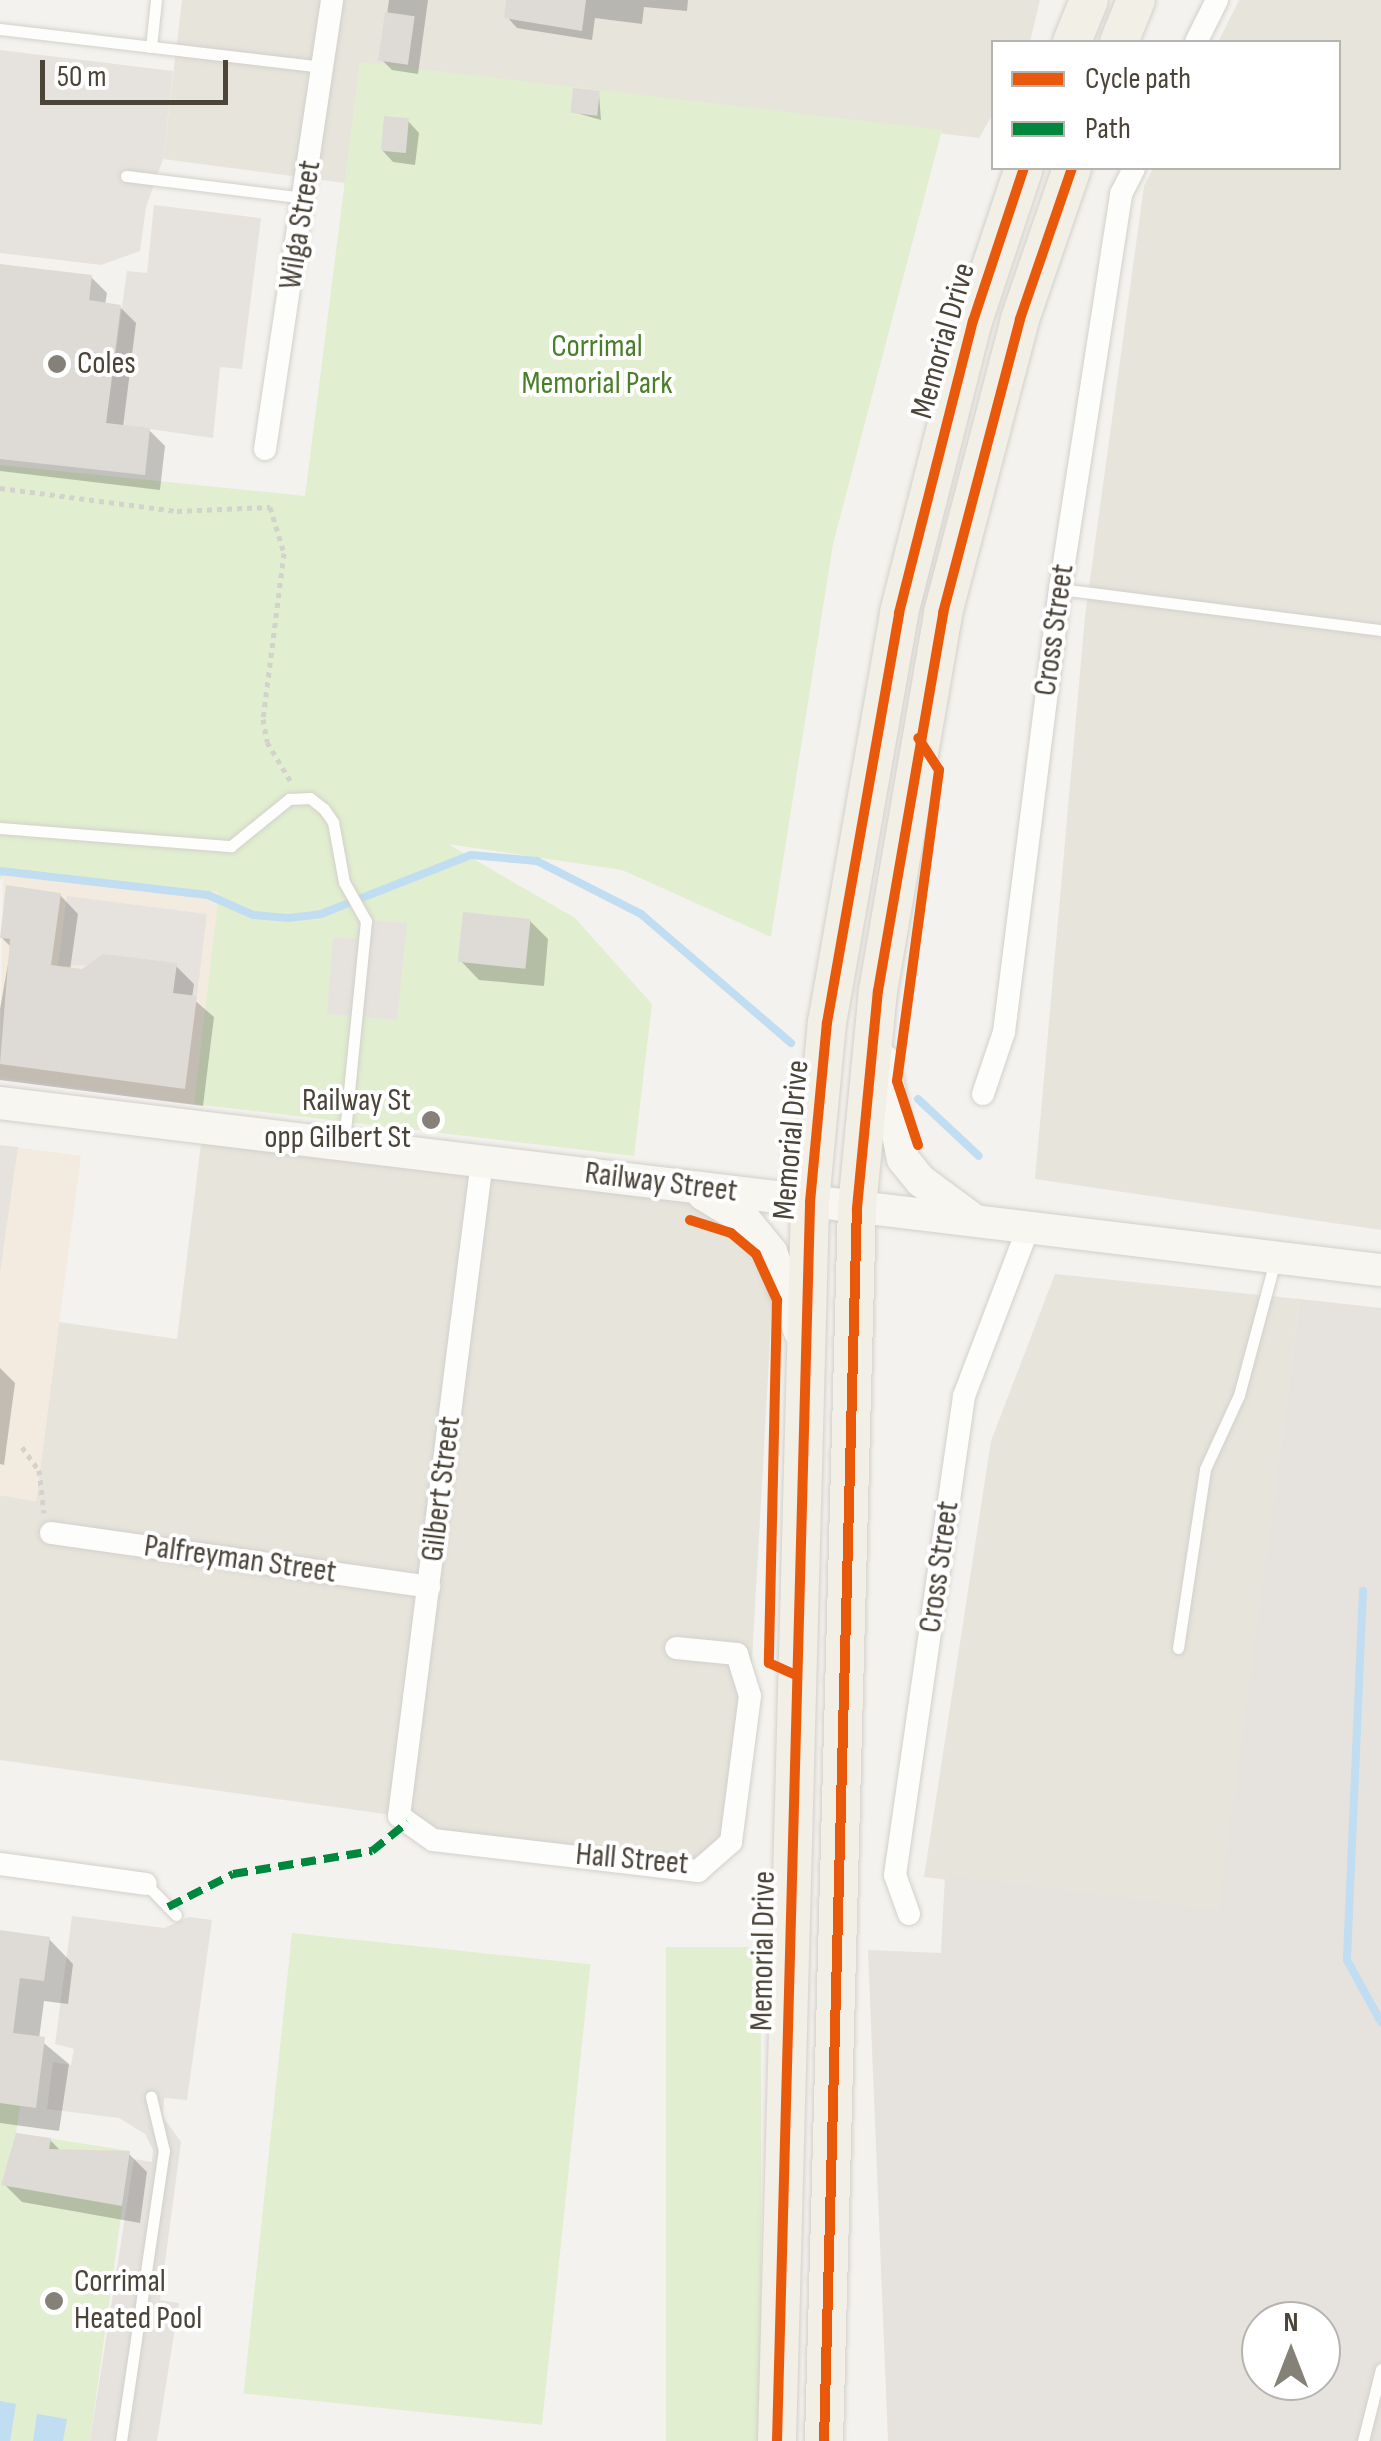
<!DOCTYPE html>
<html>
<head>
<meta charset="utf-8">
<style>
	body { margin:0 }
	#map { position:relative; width:1381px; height:2441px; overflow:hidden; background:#f4f2ee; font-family:"Sofia Sans Condensed",sans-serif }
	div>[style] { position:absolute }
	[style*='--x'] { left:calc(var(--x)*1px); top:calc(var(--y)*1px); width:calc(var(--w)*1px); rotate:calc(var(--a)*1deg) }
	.residential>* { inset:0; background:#e7e4dc }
	.commercial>* { inset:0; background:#f3ebdf }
	.industrial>* { inset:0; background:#e6e2de }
	.green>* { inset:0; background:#e1eecf; transform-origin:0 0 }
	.parking>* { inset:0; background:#e6e3df }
	.water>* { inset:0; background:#c0ddf1 }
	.shadow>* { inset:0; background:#0003 }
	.stream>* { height:8px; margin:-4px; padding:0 4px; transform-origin:4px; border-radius:4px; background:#c0ddf1 }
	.building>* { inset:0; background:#dedbd6; transform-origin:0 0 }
	.path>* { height:5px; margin-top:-2.5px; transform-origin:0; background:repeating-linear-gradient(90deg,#d3d2cc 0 5px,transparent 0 10px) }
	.roads { filter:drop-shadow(0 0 2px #d2d0cb) drop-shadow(0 0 2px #d2d0cb) }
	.lane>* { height:11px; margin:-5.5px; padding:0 5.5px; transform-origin:5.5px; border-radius:5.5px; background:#fdfdfc }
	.street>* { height:22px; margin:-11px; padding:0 11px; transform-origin:11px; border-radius:11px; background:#fdfdfc }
	.secondary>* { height:32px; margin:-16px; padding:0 16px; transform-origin:16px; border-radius:16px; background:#f7f6f1 }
	.primary>* { height:38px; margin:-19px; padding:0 19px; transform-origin:19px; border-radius:19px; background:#f2efe6 }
	.quiet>* { height:8px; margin-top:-4px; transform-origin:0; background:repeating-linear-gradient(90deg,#00873e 0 15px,transparent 0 23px) }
	.cycleway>* { height:10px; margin:-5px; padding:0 5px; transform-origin:5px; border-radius:5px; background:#e8590c }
	.dots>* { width:28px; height:28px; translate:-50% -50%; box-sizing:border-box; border:5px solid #fff; border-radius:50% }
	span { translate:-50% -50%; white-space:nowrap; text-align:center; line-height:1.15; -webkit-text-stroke:8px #fff; paint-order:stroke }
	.street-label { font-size:32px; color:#4b4439 }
	.park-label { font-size:32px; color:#4a7f2a }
	.poi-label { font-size:32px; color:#4b4439 }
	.left { translate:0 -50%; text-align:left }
	.right { translate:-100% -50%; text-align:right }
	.legend { position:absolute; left:991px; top:40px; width:350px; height:130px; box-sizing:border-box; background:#fff; border:2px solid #b7b4b0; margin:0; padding:12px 18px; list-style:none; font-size:30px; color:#4b4439 }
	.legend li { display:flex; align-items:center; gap:20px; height:50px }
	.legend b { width:50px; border:2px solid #b7b4b0 }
	.north { position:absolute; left:1241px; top:2301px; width:100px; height:100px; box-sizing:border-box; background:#fff; border:2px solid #b7b4b0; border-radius:50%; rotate:0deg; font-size:28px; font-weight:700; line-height:40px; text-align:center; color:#4b4439 }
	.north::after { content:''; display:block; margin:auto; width:35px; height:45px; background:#868178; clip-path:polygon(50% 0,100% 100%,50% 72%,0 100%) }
	.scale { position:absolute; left:40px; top:60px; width:188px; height:45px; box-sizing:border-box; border:5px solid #4b4439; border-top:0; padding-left:12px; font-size:30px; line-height:35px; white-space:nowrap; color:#4b4439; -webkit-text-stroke:8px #fff; paint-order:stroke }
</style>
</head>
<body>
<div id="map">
	<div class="residential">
		<div style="clip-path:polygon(182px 0,1040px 0,1030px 42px,994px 42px,993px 114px,979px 138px,360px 63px,345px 183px,163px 159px)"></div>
		<div style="clip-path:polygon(1239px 0,1381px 0,1381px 1230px,1035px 1179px,1085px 616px,1144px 186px,1153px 168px,1338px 168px,1338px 42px,1218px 42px)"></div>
		<div style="clip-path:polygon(203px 1127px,681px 1185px,761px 1237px,772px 1306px,750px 1696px,731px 1842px,698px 1871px,433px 1840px,399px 1816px,0 1760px,0 1495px,36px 1501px,59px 1322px,177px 1339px)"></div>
		<div style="clip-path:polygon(1055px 1274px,1300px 1299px,1220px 1911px,924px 1877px,991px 1441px)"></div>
	</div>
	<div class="commercial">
		<div style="clip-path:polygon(3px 875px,219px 892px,194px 1104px,0 1077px)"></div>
		<div style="clip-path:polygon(0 1145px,81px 1156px,36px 1501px,0 1495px)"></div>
	</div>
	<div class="industrial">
		<div style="clip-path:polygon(evenodd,1300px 1299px,1381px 1308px,1381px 2441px,888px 2441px,868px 1950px,941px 1953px,945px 1875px,1219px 1910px,1300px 1299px,1261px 2321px,1321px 2321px,1321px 2381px,1261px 2381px,1261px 2321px)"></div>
	</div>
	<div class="green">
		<div style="clip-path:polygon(360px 62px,942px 130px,833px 544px,771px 937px,622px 870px,448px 844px,575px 918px,652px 1004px,634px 1156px,194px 1104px,219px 892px,4px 875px,0 880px,0 465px,305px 496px)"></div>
		<div style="left:292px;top:1933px;width:300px;height:463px;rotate:6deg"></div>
		<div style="left:666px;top:1947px;width:95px;height:494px"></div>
		<div style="clip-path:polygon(0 2103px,20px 2106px,16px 2133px,130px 2151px,90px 2441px,0 2441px)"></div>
	</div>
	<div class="parking">
		<div style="clip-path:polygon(0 50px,173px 71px,163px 159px,146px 207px,140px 251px,101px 265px,0 253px)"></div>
		<div style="clip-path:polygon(154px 205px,261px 218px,242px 369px,220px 367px,213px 438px,106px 423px,127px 271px,147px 273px)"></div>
		<div style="clip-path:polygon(67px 896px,207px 914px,197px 996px,173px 993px,176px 963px,58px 966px)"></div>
		<div style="clip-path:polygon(359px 919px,407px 923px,397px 1020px,327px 1014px,333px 937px,357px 939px)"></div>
		<div style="clip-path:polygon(0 1145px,18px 1147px,0 1273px)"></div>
		<div style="clip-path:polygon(72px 1916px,164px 1928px,189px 1917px,212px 1920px,187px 2100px,164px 2098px,163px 2117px,181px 2142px,160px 2300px,179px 2303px,157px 2441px,90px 2441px,134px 2159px,152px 2162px,153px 2150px,145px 2134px,119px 2118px,47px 2109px,53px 2062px,71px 2065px,74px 2049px,55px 2044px)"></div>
	</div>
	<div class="water">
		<div style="clip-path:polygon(0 2401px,16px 2404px,10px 2441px,0 2441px)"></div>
		<div style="clip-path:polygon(37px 2414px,67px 2419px,63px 2441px,33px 2441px)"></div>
	</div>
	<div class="shadow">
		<div style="clip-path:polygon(389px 0,428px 0,418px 74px,392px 70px,381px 59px)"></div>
		<div style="clip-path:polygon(509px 0,688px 0,687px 11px,644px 7px,642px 24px,595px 18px,592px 40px,517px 28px,507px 17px)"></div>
		<div style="clip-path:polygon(599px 94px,601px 120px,573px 112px)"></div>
		<div style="clip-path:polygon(408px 121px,419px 133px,415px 165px,393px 162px,382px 150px)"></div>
		<div style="clip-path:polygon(0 266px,91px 277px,107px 293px,105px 305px,120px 307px,136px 323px,123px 427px,149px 430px,165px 446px,160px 490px,0 471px)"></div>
		<div style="clip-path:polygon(60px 895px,78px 914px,70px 970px,176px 966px,194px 984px,192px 998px,214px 1017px,203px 1106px,0 1080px,0 1009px,11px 947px,1px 937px)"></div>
		<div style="clip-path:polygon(530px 921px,548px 939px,544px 986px,479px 980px,461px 961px)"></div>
		<div style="clip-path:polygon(0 1368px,15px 1383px,4px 1465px,0 1464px)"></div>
		<div style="clip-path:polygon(0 1933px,49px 1939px,73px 1964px,68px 2004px,44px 2001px,39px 2039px,69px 2064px,59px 2131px,0 2123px)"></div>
		<div style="clip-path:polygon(50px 2140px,61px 2151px,129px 2154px,147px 2172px,140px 2223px,22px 2202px,4px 2184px)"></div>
	</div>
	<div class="stream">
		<div style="--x:0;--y:871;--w:209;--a:6.6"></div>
		<div style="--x:208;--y:895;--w:49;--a:24"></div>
		<div style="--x:253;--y:915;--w:36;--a:5"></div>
		<div style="--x:289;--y:918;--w:32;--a:-7"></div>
		<div style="--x:321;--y:914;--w:161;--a:-21.5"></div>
		<div style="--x:471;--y:855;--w:66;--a:5.2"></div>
		<div style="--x:537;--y:861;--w:117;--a:27"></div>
		<div style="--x:641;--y:914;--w:198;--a:40.7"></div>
		<div style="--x:918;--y:1099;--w:83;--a:43.1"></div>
		<div style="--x:1363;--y:1591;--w:369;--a:92.5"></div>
		<div style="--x:1347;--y:1960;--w:71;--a:61.3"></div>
	</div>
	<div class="building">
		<div style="clip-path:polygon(506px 0,586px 0,582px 31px,504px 18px)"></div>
		<div style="left:385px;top:12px;width:30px;height:49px;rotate:8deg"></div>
		<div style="left:573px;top:88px;width:27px;height:25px;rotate:6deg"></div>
		<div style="left:384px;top:116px;width:25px;height:35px;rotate:5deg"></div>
		<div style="clip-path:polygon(0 264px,92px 275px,89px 300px,121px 305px,106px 423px,150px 428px,145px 475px,0 459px)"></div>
		<div style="clip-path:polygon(6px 885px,61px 893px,51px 965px,82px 969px,103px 954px,177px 963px,173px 993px,197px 996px,185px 1089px,0 1064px,10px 939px,0 938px)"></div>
		<div style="left:463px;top:912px;width:68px;height:50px;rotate:6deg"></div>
		<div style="clip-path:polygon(0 1930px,50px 1937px,44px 1981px,20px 1978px,13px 2033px,45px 2037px,36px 2108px,0 2103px)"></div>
		<div style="clip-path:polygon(16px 2133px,51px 2138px,49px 2149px,130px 2151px,122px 2206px,1px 2185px)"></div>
	</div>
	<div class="path">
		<div style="--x:0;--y:488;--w:178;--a:7.4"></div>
		<div style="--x:177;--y:511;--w:93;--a:-2.5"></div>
		<div style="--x:270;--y:507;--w:48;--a:73.1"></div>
		<div style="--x:284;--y:553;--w:167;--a:97.2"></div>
		<div style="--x:263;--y:719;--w:23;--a:80"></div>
		<div style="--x:267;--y:742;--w:47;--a:59"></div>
		<div style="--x:22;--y:1447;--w:29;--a:54"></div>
		<div style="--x:39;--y:1470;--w:43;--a:83.4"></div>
	</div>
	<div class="roads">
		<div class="lane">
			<div style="--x:0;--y:29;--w:325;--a:6.7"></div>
			<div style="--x:151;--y:47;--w:47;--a:-83.9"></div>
			<div style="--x:126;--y:176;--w:180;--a:7"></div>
			<div style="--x:1060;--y:589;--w:324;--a:7.3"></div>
			<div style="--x:0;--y:828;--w:232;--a:4.5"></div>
			<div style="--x:231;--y:846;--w:75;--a:-39"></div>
			<div style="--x:289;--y:799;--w:21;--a:-3"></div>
			<div style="--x:310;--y:798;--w:18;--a:38"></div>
			<div style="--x:324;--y:809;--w:16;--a:55"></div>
			<div style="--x:333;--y:822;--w:61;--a:79.6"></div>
			<div style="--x:344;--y:882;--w:45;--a:60.6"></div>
			<div style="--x:366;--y:921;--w:223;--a:95.7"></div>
			<div style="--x:1178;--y:1648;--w:181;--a:-81.4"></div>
			<div style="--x:1205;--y:1469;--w:81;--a:-65.3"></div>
			<div style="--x:1239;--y:1395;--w:139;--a:-75"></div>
			<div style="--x:146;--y:1884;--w:43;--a:45.9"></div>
			<div style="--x:121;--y:2441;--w:293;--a:-81.6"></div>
			<div style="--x:164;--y:2151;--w:56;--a:-103.5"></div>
			<div style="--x:1363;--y:2441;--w:74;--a:-76"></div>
		</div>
		<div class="street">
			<div style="--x:1196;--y:42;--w:47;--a:-63.4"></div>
			<div style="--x:265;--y:449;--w:454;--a:-81.5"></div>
			<div style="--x:983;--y:1094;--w:65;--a:-71.3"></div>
			<div style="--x:1004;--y:1032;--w:447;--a:-82.8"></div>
			<div style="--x:1060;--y:589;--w:400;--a:-81.2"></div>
			<div style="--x:1121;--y:194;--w:29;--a:-63"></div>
			<div style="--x:482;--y:1161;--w:660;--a:97.22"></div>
			<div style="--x:399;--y:1816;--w:42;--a:35.2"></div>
			<div style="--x:433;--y:1840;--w:267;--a:6.7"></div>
			<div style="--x:698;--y:1871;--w:44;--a:-41.3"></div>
			<div style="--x:731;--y:1842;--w:147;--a:-82.6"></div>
			<div style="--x:750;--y:1696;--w:44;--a:-107.2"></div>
			<div style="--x:737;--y:1654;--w:61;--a:-174.4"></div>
			<div style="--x:51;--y:1533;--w:382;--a:8.1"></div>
			<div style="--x:0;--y:1864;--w:147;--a:7.8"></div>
			<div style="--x:909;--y:1914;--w:41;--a:-109.7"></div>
			<div style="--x:895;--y:1875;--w:484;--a:-81.8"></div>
			<div style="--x:964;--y:1396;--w:180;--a:-69.1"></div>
		</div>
		<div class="secondary">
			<div style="--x:883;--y:1060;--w:101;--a:78.6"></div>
			<div style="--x:903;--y:1159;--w:28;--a:51"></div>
			<div style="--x:921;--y:1181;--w:66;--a:36.3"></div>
			<div style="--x:0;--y:1103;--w:1391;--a:6.9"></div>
			<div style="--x:703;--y:1194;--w:48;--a:31.4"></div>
			<div style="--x:744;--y:1219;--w:43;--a:50.7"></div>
			<div style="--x:771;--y:1252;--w:85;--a:70.1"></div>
		</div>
		<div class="primary">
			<div style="--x:1072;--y:42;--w:45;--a:-68"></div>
			<div style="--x:1119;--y:42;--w:45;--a:-68"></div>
			<div style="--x:777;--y:2441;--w:1239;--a:-88.47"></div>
			<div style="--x:810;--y:1202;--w:180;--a:-84.6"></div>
			<div style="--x:827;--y:1023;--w:416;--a:-80"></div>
			<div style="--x:899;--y:613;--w:301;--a:-75.8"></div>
			<div style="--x:973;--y:321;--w:161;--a:-71.6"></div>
			<div style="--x:824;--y:2441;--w:1233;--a:-88.47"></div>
			<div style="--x:857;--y:1208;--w:218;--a:-84.5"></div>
			<div style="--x:878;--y:991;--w:384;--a:-80.2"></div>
			<div style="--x:943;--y:613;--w:304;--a:-75.3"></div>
			<div style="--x:1020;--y:319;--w:160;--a:-71"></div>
		</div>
	</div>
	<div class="quiet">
		<div style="--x:168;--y:1907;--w:73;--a:-26.9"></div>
		<div style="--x:233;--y:1874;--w:141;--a:-9.4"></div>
		<div style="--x:372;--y:1851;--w:46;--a:-38.9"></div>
	</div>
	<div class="cycleway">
		<div style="--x:918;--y:1145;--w:67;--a:-108.2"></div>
		<div style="--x:897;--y:1081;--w:314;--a:-82.3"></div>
		<div style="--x:939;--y:770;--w:38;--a:-123"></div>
		<div style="--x:690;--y:1220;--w:43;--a:17.6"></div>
		<div style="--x:731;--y:1233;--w:33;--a:40"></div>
		<div style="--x:756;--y:1254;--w:51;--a:65.5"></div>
		<div style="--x:777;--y:1300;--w:363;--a:91.3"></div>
		<div style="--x:769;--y:1663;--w:30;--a:24"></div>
		<div style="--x:777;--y:2441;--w:1239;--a:-88.47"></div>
		<div style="--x:810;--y:1202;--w:180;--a:-84.6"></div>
		<div style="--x:827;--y:1023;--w:416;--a:-80"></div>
		<div style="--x:899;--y:613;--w:301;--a:-75.8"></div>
		<div style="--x:973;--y:321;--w:161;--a:-71.6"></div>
		<div style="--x:824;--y:2441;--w:1233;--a:-88.47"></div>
		<div style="--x:857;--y:1208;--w:218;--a:-84.5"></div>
		<div style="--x:878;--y:991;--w:384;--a:-80.2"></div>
		<div style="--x:943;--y:613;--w:304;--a:-75.3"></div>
		<div style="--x:1020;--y:319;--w:160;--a:-71"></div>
	</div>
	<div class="dots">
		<div style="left:57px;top:364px;background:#868178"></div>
		<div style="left:431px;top:1120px;background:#868178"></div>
		<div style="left:54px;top:2301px;background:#868178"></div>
	</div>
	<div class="street-label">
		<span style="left:301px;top:225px;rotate:-81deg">Wilga Street</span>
		<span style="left:944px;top:341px;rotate:-74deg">Memorial Drive</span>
		<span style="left:1055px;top:630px;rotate:-82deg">Cross Street</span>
		<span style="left:792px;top:1140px;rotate:-85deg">Memorial Drive</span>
		<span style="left:661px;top:1183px;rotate:7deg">Railway Street</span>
		<span style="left:442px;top:1489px;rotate:-83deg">Gilbert Street</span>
		<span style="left:240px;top:1560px;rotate:8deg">Palfreyman Street</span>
		<span style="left:940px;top:1567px;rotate:-82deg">Cross Street</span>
		<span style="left:632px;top:1860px;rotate:5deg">Hall Street</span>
		<span style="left:764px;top:1951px;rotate:-89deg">Memorial Drive</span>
	</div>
	<div class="park-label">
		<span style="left:597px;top:366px">Corrimal<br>Memorial Park</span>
	</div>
	<div class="poi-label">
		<span class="left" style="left:77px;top:364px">Coles</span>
		<span class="right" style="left:411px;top:1120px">Railway St<br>opp Gilbert St</span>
		<span class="left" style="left:74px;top:2301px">Corrimal<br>Heated Pool</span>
	</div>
	<ul class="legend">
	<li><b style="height:12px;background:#e8590c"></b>Cycle path</li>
	<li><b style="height:12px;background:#00873e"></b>Path</li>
	</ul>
	<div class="north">N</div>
	<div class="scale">50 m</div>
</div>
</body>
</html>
